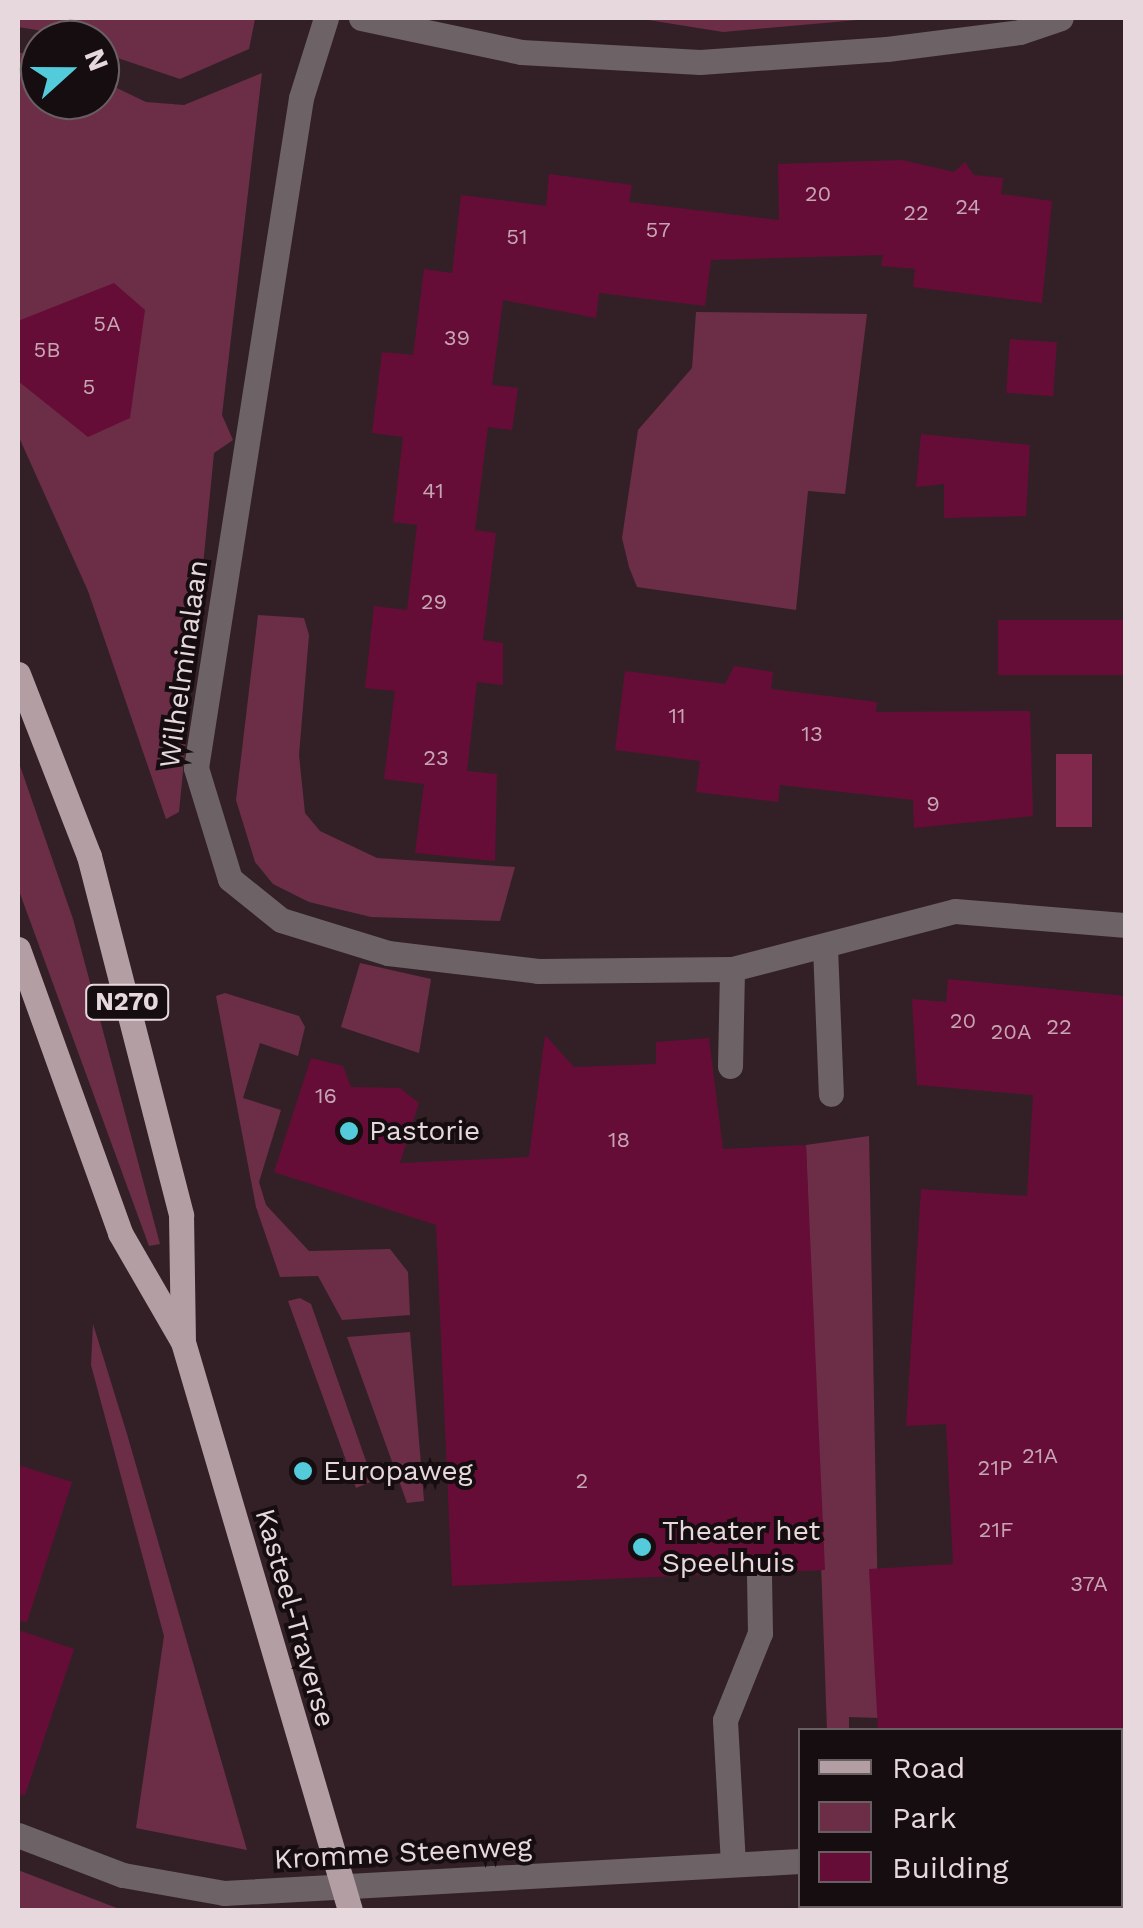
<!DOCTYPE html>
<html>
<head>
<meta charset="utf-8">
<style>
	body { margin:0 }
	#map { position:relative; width:1143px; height:1928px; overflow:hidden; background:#332026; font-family:"Work Sans",sans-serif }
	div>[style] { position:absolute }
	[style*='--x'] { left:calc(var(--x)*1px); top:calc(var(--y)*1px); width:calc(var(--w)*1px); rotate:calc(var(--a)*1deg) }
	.green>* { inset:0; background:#6b2e46 }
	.water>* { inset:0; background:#80294d; transform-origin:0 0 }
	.building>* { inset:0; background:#650d37; transform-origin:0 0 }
	.minor>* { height:25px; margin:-12.5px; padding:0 12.5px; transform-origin:12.5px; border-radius:12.5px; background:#6d6265 }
	.major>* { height:25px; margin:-12.5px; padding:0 12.5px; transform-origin:12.5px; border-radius:12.5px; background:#b39ea4 }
	.dots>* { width:28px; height:28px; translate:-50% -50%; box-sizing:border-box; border:5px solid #150d0f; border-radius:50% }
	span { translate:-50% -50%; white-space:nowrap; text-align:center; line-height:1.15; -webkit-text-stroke:8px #150d0f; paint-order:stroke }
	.number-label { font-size:22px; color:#c6a5b3 }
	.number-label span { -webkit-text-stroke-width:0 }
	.shield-label span { padding:2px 8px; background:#150d0f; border:2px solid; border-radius:8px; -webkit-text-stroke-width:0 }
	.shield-label { font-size:25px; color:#e6d8dc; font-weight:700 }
	.street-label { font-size:28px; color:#e6d8dc }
	.poi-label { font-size:28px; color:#e6d8dc }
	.left { translate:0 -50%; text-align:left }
	.frame { position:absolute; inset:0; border:20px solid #e6d8dc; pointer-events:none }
	.legend { position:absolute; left:798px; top:1728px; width:325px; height:180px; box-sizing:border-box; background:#150d0f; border:2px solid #695e61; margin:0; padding:12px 18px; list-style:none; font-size:30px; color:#e6d8dc }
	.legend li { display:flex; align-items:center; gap:20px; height:50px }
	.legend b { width:50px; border:2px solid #695e61 }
	.north { position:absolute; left:20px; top:20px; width:100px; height:100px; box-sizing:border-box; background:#150d0f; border:2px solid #695e61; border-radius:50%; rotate:69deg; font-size:28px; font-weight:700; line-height:40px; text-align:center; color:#e6d8dc }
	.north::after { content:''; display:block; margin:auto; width:35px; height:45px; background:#53cbdb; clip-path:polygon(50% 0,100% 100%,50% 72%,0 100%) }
</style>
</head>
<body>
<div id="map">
	<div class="green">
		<div style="clip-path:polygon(18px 18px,249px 18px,255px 19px,249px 49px,180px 79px,100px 52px,100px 40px,18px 27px)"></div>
		<div style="clip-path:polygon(636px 18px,880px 18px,723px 32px)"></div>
		<div style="clip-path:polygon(18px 52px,40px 58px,40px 100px,100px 100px,100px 80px,146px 102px,184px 105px,262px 73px,222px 415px,233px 440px,214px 453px,179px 812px,166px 819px,88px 591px,18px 435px)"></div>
		<div style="clip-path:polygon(696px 312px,867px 314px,845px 494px,808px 491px,796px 610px,637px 587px,629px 567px,622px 538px,638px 430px,692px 368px)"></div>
		<div style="clip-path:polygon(258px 615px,304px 618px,309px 635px,299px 755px,305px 813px,320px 831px,377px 858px,515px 867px,500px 921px,371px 917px,309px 902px,273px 884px,255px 862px,236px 800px)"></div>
		<div style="clip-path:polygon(18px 760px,73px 919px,160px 1244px,149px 1246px,18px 888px)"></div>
		<div style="clip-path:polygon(360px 963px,431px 979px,419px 1053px,341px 1027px)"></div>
		<div style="clip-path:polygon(225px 993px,299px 1016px,305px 1027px,298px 1056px,260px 1043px,243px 1098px,281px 1110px,259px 1182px,266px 1205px,309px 1251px,390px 1249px,408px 1272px,410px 1315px,342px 1320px,318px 1276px,280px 1277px,256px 1207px,216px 996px)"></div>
		<div style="clip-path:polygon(869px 1136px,880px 1718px,849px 1717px,849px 1730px,827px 1730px,806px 1145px)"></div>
		<div style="clip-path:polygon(300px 1298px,311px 1304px,373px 1481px,356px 1488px,288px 1301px)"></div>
		<div style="clip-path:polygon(93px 1324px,127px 1434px,247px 1850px,136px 1828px,164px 1636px,91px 1365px)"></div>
		<div style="clip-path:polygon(410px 1332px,424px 1501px,407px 1503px,347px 1337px)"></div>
		<div style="clip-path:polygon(18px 1870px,122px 1910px,18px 1910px)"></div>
	</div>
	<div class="water">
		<div style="left:1056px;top:754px;width:36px;height:73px"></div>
	</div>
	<div class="building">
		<div style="clip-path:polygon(902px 160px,954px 172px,965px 162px,974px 175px,1003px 178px,1001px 194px,1052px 201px,1042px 303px,913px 287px,915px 269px,881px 266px,883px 255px,711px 260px,705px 306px,599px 293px,596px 318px,503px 300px,492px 385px,518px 388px,512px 430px,488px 427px,475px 530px,496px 533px,483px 640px,503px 643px,503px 685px,477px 682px,467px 771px,497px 774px,495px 861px,415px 853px,424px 784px,384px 779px,395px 691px,365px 688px,374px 606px,407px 610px,417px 525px,393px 522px,403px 437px,372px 433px,382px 352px,413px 355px,424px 269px,452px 273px,461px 195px,546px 206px,549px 174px,632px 185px,629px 202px,779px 220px,778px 164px)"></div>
		<div style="clip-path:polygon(114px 283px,145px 310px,130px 418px,88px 437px,18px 381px,18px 321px)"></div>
		<div style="left:1010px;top:339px;width:47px;height:54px;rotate:4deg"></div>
		<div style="clip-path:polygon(921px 434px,1030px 445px,1026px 516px,944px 518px,944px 484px,916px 487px)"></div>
		<div style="left:998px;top:620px;width:128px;height:55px"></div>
		<div style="clip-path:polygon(734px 666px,773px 672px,771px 689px,877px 702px,876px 712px,1030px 711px,1033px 816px,914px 828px,913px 800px,780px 785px,778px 802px,696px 792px,700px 761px,615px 750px,625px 671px,725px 684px)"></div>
		<div style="clip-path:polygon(948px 979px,1126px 996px,1126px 1730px,878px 1730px,869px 1569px,953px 1564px,946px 1424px,906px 1426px,921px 1189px,1027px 1196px,1033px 1095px,917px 1085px,912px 999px,946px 1002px)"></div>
		<div style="clip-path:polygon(545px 1035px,574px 1067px,656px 1064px,656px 1042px,709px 1038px,723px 1149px,806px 1145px,825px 1570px,775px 1572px,758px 1559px,743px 1573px,452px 1586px,436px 1225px,274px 1172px,311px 1058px,343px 1066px,351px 1087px,400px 1088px,419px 1103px,400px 1163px,529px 1157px)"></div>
		<div style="clip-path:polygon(18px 1465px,72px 1482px,27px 1622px,18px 1621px)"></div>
		<div style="clip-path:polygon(18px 1630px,74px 1649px,25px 1795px,18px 1794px)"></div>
	</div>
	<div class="minor">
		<div style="--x:326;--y:18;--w:84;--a:107.4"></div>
		<div style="--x:301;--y:98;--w:678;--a:98.91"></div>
		<div style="--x:196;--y:768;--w:116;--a:73"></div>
		<div style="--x:230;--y:879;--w:65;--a:38.8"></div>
		<div style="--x:281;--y:920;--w:112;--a:17.1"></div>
		<div style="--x:388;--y:953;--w:151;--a:6.8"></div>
		<div style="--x:538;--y:971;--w:194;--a:-0.6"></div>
		<div style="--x:732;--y:969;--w:230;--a:-14.6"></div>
		<div style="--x:955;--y:911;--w:172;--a:4.7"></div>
		<div style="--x:361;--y:18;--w:164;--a:12"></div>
		<div style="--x:521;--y:52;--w:179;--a:3.2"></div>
		<div style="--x:700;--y:62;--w:187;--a:-4"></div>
		<div style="--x:887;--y:49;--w:134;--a:-7.3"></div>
		<div style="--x:1020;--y:32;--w:43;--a:-18.9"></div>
		<div style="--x:825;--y:947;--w:147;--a:87.7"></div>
		<div style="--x:730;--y:1066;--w:97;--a:-88.8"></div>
		<div style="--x:18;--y:1835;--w:112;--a:20.9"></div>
		<div style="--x:123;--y:1875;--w:103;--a:10.1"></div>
		<div style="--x:224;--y:1893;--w:577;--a:-3.18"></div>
		<div style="--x:1120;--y:1857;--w:6;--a:-9"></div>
		<div style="--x:733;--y:1864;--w:144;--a:-93.2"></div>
		<div style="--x:725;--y:1720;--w:94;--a:-68.1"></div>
		<div style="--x:760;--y:1633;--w:58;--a:-91"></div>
	</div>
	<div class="major">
		<div style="--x:18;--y:674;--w:195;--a:68.7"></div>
		<div style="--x:89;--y:856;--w:371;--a:75.6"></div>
		<div style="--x:181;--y:1215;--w:122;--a:89.1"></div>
		<div style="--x:18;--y:949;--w:302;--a:70.2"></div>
		<div style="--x:120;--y:1233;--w:126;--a:60"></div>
		<div style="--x:183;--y:1342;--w:592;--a:73.62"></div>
	</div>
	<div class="dots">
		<div style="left:349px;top:1131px;background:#53cbdb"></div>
		<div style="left:303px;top:1471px;background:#53cbdb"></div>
		<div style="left:642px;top:1547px;background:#53cbdb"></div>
	</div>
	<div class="number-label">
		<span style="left:818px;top:194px">20</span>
		<span style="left:968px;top:207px">24</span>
		<span style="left:916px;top:213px">22</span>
		<span style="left:658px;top:230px">57</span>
		<span style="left:517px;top:237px">51</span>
		<span style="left:107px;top:324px">5A</span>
		<span style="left:457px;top:338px">39</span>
		<span style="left:47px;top:350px">5B</span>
		<span style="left:89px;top:387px">5</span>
		<span style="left:433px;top:491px">41</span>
		<span style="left:434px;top:602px">29</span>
		<span style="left:677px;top:716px">11</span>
		<span style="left:812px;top:734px">13</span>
		<span style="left:436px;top:758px">23</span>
		<span style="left:933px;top:804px">9</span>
		<span style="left:963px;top:1021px">20</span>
		<span style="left:1059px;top:1027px">22</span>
		<span style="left:1011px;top:1032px">20A</span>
		<span style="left:326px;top:1096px">16</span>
		<span style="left:619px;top:1140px">18</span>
		<span style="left:1040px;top:1456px">21A</span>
		<span style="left:995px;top:1468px">21P</span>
		<span style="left:582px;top:1481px">2</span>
		<span style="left:996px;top:1530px">21F</span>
		<span style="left:1089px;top:1584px">37A</span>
	</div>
	<div class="shield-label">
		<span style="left:127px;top:1002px">N270</span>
	</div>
	<div class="street-label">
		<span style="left:184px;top:664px;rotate:-82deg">Wilhelminalaan</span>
		<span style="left:295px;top:1618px;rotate:74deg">Kasteel-Traverse</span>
		<span style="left:403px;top:1853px;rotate:-3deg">Kromme Steenweg</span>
	</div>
	<div class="poi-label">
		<span class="left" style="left:369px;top:1131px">Pastorie</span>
		<span class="left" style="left:323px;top:1471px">Europaweg</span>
		<span class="left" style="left:662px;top:1547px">Theater het<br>Speelhuis</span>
	</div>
	<div class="frame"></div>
	<ul class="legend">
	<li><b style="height:12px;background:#b39ea4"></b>Road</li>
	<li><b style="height:28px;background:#6b2e46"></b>Park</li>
	<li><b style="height:28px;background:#650d37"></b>Building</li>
	</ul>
	<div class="north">N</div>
</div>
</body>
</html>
